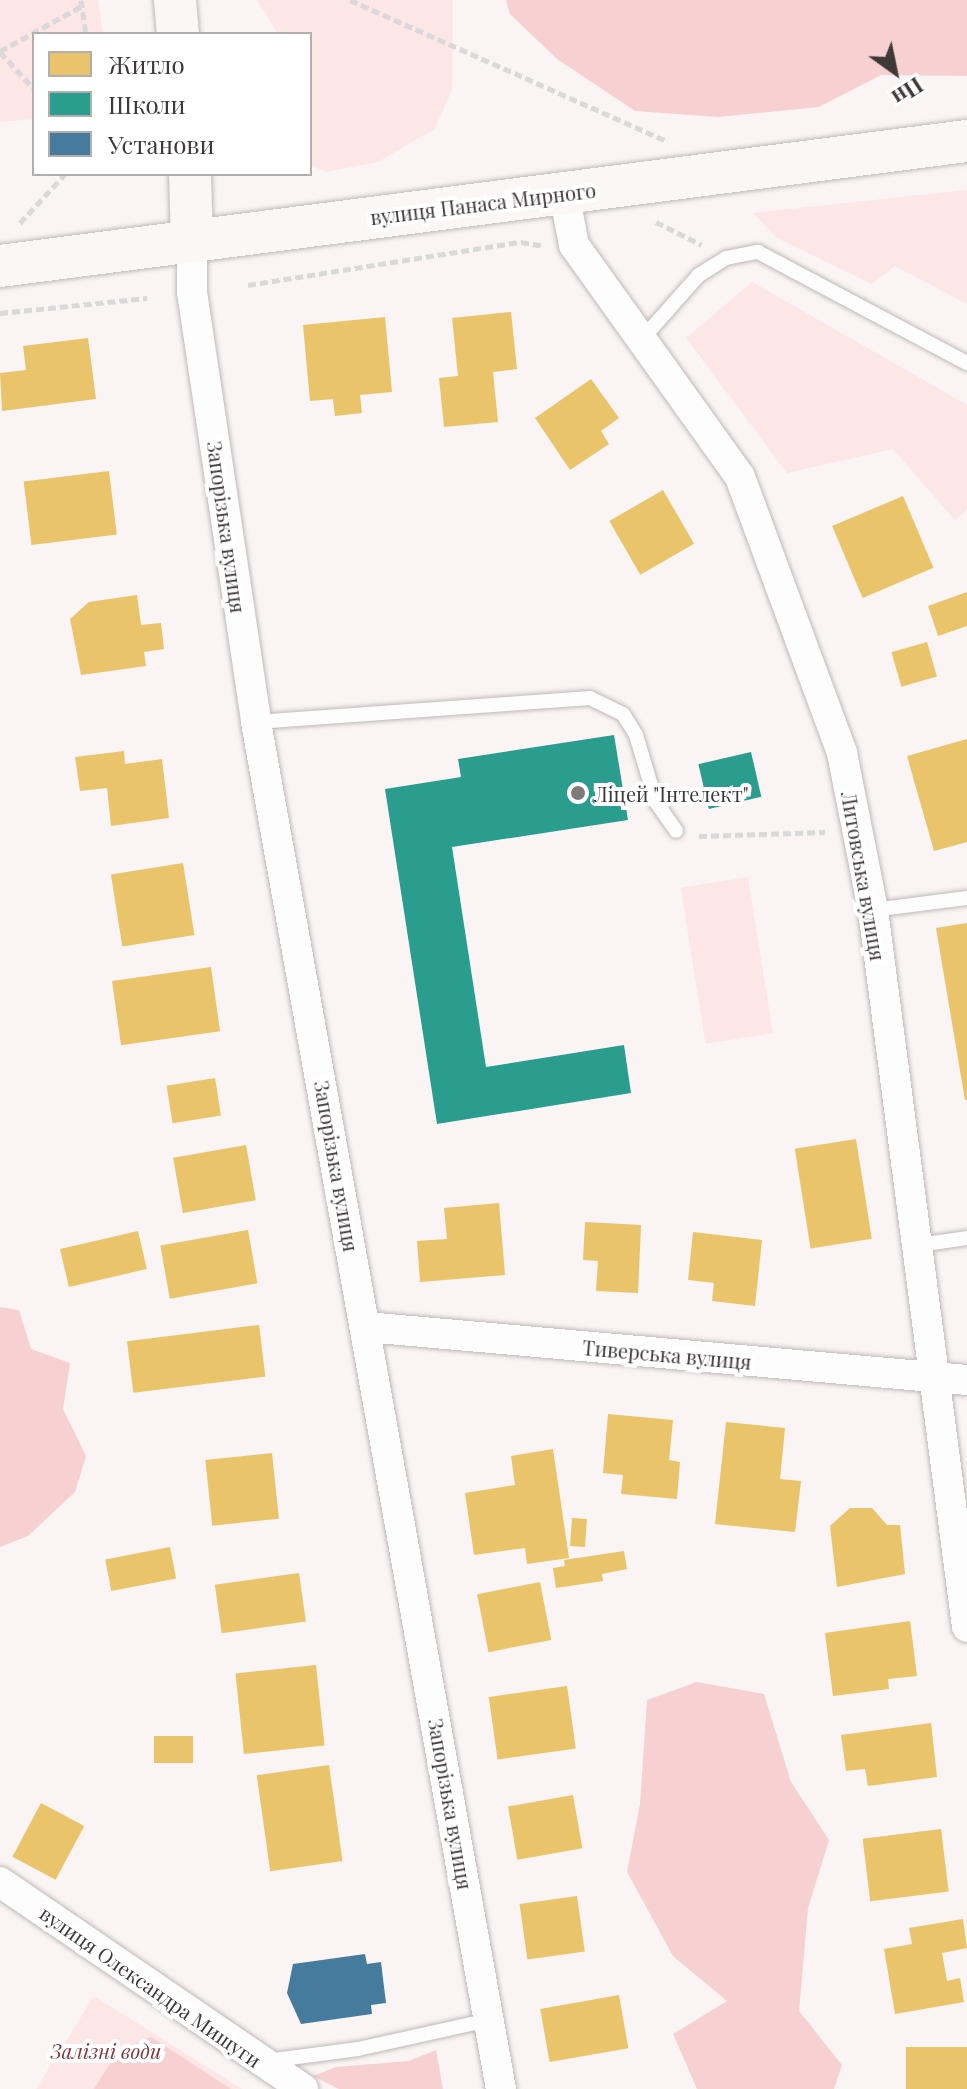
<!DOCTYPE html>
<html>
<head>
<meta charset="utf-8">
<style>
	body { margin:0 }
	#map { position:relative; width:967px; height:2089px; overflow:hidden; background:#faf4f4; font-family:"Playfair Display",serif }
	div>[style] { position:absolute }
	[style*='--x'] { left:calc(var(--x)*1px); top:calc(var(--y)*1px); width:calc(var(--w)*1px); rotate:calc(var(--a)*1deg) }
	.green>* { inset:0; background:#fce6e6; transform-origin:0 0 }
	.forest>* { inset:0; background:#f7d0d1 }
	.homes>* { inset:0; background:#e9c46a; transform-origin:0 0 }
	.schools>* { inset:0; background:#2a9d8f; transform-origin:0 0 }
	.public>* { inset:0; background:#457b9d }
	.path>* { height:5px; margin-top:-2.5px; transform-origin:0; background:repeating-linear-gradient(90deg,#dad8d8 0 8px,transparent 0 12px) }
	.roads { filter:drop-shadow(0 0 2px #bfb9b9) drop-shadow(0 0 2px #bfb9b9) }
	.lane>* { height:14px; margin:-7px; padding:0 7px; transform-origin:7px; border-radius:7px; background:#fefdfd }
	.street>* { height:30px; margin:-15px; padding:0 15px; transform-origin:15px; border-radius:15px; background:#fefdfd }
	.secondary>* { height:42px; margin:-21px; padding:0 21px; transform-origin:21px; border-radius:21px; background:#fbf7f7 }
	.dots>* { width:22px; height:22px; translate:-50% -50%; box-sizing:border-box; border:4px solid #fff; border-radius:50% }
	span { translate:-50% -50%; white-space:nowrap; text-align:center; line-height:1.15; -webkit-text-stroke:8px #fff; paint-order:stroke }
	.street-label { font-size:20px; color:#3f3838 }
	.poi-label { font-size:20px; color:#3f3838 }
	.left { translate:0 -50%; text-align:left }
	.park-label { font-size:20px; color:#83343c; font-style:italic }
	.legend { position:absolute; left:32px; top:32px; width:280px; height:144px; box-sizing:border-box; background:#fff; border:2px solid #b2afaf; margin:0; padding:10px 14px; list-style:none; font-size:24px; color:#3f3838 }
	.legend li { display:flex; align-items:center; gap:16px; height:40px }
	.legend b { width:40px; border:2px solid #b2afaf }
	.north { position:absolute; left:855px; top:32px; width:80px; height:80px; -webkit-text-stroke:6px #fff; paint-order:stroke; rotate:147deg; font-size:22px; font-weight:700; line-height:32px; text-align:center; color:#3f3838 }
	.north::after { content:''; display:block; margin:auto; width:28px; height:36px; background:#3f3838; clip-path:polygon(50% 0,100% 100%,50% 72%,0 100%) }
</style>
</head>
<body>
<div id="map">
	<div class="green">
		<div style="clip-path:polygon(0 0,98px 0,103px 34px,34px 34px,34px 119px,0 122px)"></div>
		<div style="clip-path:polygon(257px 0,453px 0,452px 90px,434px 129px,378px 162px,326px 172px,310px 165px,310px 34px,278px 34px)"></div>
		<div style="clip-path:polygon(967px 190px,967px 304px,895px 266px,872px 284px,777px 238px,753px 213px)"></div>
		<div style="clip-path:polygon(752px 282px,967px 405px,967px 510px,955px 520px,893px 449px,787px 473px,686px 338px)"></div>
		<div style="left:748px;top:877px;width:158px;height:68px;rotate:81deg"></div>
		<div style="clip-path:polygon(94px 1996px,242px 2089px,36px 2089px)"></div>
	</div>
	<div class="forest">
		<div style="clip-path:polygon(506px 0,967px 0,967px 76px,881px 75px,819px 107px,718px 117px,635px 111px,557px 59px,510px 14px)"></div>
		<div style="clip-path:polygon(0 1307px,19px 1310px,31px 1349px,70px 1363px,63px 1409px,86px 1456px,75px 1492px,28px 1536px,0 1547px)"></div>
		<div style="clip-path:polygon(697px 1682px,764px 1694px,791px 1782px,829px 1840px,808px 1908px,799px 2011px,842px 2065px,834px 2089px,697px 2089px,673px 2034px,727px 2001px,673px 1956px,627px 1872px,640px 1804px,647px 1700px)"></div>
		<div style="clip-path:polygon(151px 2037px,231px 2089px,94px 2089px,118px 2051px)"></div>
		<div style="clip-path:polygon(436px 2050px,443px 2089px,339px 2089px,313px 2076px,336px 2067px,409px 2061px)"></div>
	</div>
	<div class="homes">
		<div style="clip-path:polygon(511px 312px,517px 369px,493px 372px,498px 422px,444px 427px,439px 378px,458px 376px,452px 318px)"></div>
		<div style="clip-path:polygon(385px 317px,392px 392px,360px 395px,362px 413px,335px 416px,333px 399px,310px 401px,303px 325px)"></div>
		<div style="clip-path:polygon(88px 338px,96px 399px,2px 411px,0 373px,26px 370px,23px 346px)"></div>
		<div style="clip-path:polygon(591px 379px,619px 418px,601px 431px,609px 444px,570px 470px,535px 418px)"></div>
		<div style="left:109px;top:471px;width:64px;height:86px;rotate:83deg"></div>
		<div style="left:663px;top:490px;width:62px;height:62px;rotate:60deg"></div>
		<div style="left:903px;top:496px;width:78px;height:77px;rotate:67deg"></div>
		<div style="clip-path:polygon(967px 592px,967px 626px,938px 636px,928px 606px)"></div>
		<div style="clip-path:polygon(137px 595px,141px 625px,161px 623px,164px 649px,144px 652px,146px 666px,81px 675px,70px 619px,89px 602px)"></div>
		<div style="left:927px;top:642px;width:36px;height:37px;rotate:74deg"></div>
		<div style="clip-path:polygon(967px 739px,967px 842px,934px 851px,907px 756px)"></div>
		<div style="clip-path:polygon(124px 751px,125px 764px,162px 759px,169px 818px,111px 826px,107px 788px,80px 791px,75px 757px)"></div>
		<div style="left:183px;top:863px;width:73px;height:73px;rotate:81deg"></div>
		<div style="clip-path:polygon(967px 923px,967px 1100px,965px 1100px,936px 928px)"></div>
		<div style="left:211px;top:967px;width:65px;height:100px;rotate:82deg"></div>
		<div style="left:215px;top:1078px;width:38px;height:49px;rotate:81deg"></div>
		<div style="left:856px;top:1139px;width:101px;height:62px;rotate:81deg"></div>
		<div style="left:246px;top:1145px;width:56px;height:74px;rotate:80deg"></div>
		<div style="clip-path:polygon(499px 1203px,505px 1275px,420px 1282px,417px 1241px,447px 1239px,444px 1208px)"></div>
		<div style="clip-path:polygon(585px 1222px,641px 1225px,638px 1293px,596px 1291px,598px 1261px,583px 1260px)"></div>
		<div style="left:248px;top:1230px;width:54px;height:89px;rotate:80deg"></div>
		<div style="left:138px;top:1231px;width:39px;height:80px;rotate:77deg"></div>
		<div style="clip-path:polygon(693px 1232px,762px 1240px,755px 1306px,712px 1301px,714px 1283px,688px 1280px)"></div>
		<div style="left:259px;top:1325px;width:52px;height:133px;rotate:83deg"></div>
		<div style="clip-path:polygon(608px 1414px,673px 1420px,669px 1460px,680px 1462px,677px 1499px,621px 1494px,623px 1475px,603px 1473px)"></div>
		<div style="clip-path:polygon(726px 1422px,785px 1428px,780px 1479px,801px 1481px,795px 1532px,715px 1524px)"></div>
		<div style="clip-path:polygon(553px 1449px,569px 1558px,527px 1564px,525px 1548px,474px 1555px,465px 1493px,515px 1485px,511px 1456px)"></div>
		<div style="left:272px;top:1453px;width:66px;height:67px;rotate:84deg"></div>
		<div style="clip-path:polygon(850px 1508px,872px 1508px,887px 1525px,900px 1525px,905px 1574px,837px 1587px,830px 1526px)"></div>
		<div style="left:572px;top:1518px;width:15px;height:28px;rotate:4deg"></div>
		<div style="left:170px;top:1547px;width:32px;height:66px;rotate:79deg"></div>
		<div style="clip-path:polygon(624px 1551px,627px 1569px,602px 1574px,603px 1581px,556px 1588px,553px 1568px,565px 1566px,564px 1560px)"></div>
		<div style="left:299px;top:1573px;width:49px;height:85px;rotate:82deg"></div>
		<div style="left:540px;top:1582px;width:59px;height:64px;rotate:79deg"></div>
		<div style="clip-path:polygon(910px 1621px,917px 1676px,888px 1679px,889px 1689px,833px 1696px,825px 1633px)"></div>
		<div style="left:316px;top:1665px;width:81px;height:81px;rotate:84deg"></div>
		<div style="left:567px;top:1686px;width:63px;height:79px;rotate:82deg"></div>
		<div style="clip-path:polygon(931px 1723px,937px 1777px,868px 1786px,865px 1769px,846px 1771px,841px 1735px)"></div>
		<div style="left:154px;top:1736px;width:39px;height:27px"></div>
		<div style="left:329px;top:1765px;width:97px;height:73px;rotate:82deg"></div>
		<div style="left:573px;top:1795px;width:54px;height:66px;rotate:80deg"></div>
		<div style="left:41px;top:1803px;width:49px;height:61px;rotate:28deg"></div>
		<div style="left:941px;top:1829px;width:63px;height:79px;rotate:83deg"></div>
		<div style="left:577px;top:1896px;width:56px;height:58px;rotate:82deg"></div>
		<div style="clip-path:polygon(963px 1919px,967px 1948px,942px 1953px,947px 1981px,960px 1978px,964px 2002px,895px 2014px,884px 1949px,912px 1944px,909px 1928px)"></div>
		<div style="left:619px;top:1995px;width:54px;height:80px;rotate:80deg"></div>
		<div style="left:906px;top:2047px;width:61px;height:42px"></div>
	</div>
	<div class="schools">
		<div style="clip-path:polygon(614px 735px,628px 820px,452px 847px,486px 1067px,624px 1045px,631px 1093px,437px 1124px,385px 789px,461px 777px,458px 759px)"></div>
		<div style="left:751px;top:752px;width:46px;height:54px;rotate:77deg"></div>
	</div>
	<div class="public">
		<div style="clip-path:polygon(365px 1954px,367px 1964px,381px 1962px,386px 2003px,371px 2005px,372px 2014px,301px 2024px,287px 1993px,293px 1964px)"></div>
	</div>
	<div class="path">
		<div style="--x:81;--y:0;--w:34;--a:82"></div>
		<div style="--x:350;--y:0;--w:344;--a:24"></div>
		<div style="--x:0;--y:51;--w:94;--a:-28.8"></div>
		<div style="--x:0;--y:52;--w:50;--a:47.4"></div>
		<div style="--x:656;--y:222;--w:51;--a:26.6"></div>
		<div style="--x:20;--y:223;--w:67;--a:-47.4"></div>
		<div style="--x:248;--y:285;--w:276;--a:-9"></div>
		<div style="--x:521;--y:242;--w:22;--a:10"></div>
		<div style="--x:0;--y:313;--w:148;--a:-5.8"></div>
		<div style="--x:699;--y:836;--w:126;--a:-1.8"></div>
	</div>
	<div class="roads">
		<div class="lane">
			<div style="--x:643;--y:338;--w:84;--a:-48.4"></div>
			<div style="--x:699;--y:275;--w:32;--a:-32"></div>
			<div style="--x:726;--y:258;--w:33;--a:-11"></div>
			<div style="--x:758;--y:252;--w:237;--a:28"></div>
			<div style="--x:256;--y:722;--w:335;--a:-4.1"></div>
			<div style="--x:590;--y:698;--w:37;--a:26"></div>
			<div style="--x:623;--y:714;--w:25;--a:58"></div>
			<div style="--x:636;--y:735;--w:70;--a:73.4"></div>
			<div style="--x:656;--y:802;--w:35;--a:55"></div>
			<div style="--x:873;--y:910;--w:95;--a:-7.3"></div>
			<div style="--x:919;--y:1245;--w:49;--a:-8.3"></div>
			<div style="--x:267;--y:2061;--w:92;--a:-7.5"></div>
			<div style="--x:358;--y:2049;--w:134;--a:-12.5"></div>
		</div>
		<div class="street">
			<div style="--x:564;--y:193;--w:53;--a:79.1"></div>
			<div style="--x:574;--y:245;--w:285;--a:54.4"></div>
			<div style="--x:740;--y:477;--w:294;--a:69.7"></div>
			<div style="--x:842;--y:753;--w:160;--a:78.8"></div>
			<div style="--x:873;--y:910;--w:723;--a:82.53"></div>
			<div style="--x:192;--y:241;--w:51;--a:90"></div>
			<div style="--x:192;--y:292;--w:435;--a:81.5"></div>
			<div style="--x:256;--y:722;--w:1389;--a:79.84"></div>
			<div style="--x:366;--y:1327;--w:603;--a:5.04"></div>
			<div style="--x:0;--y:1882;--w:367;--a:34.3"></div>
		</div>
		<div class="secondary">
			<div style="--x:175;--y:0;--w:34;--a:85"></div>
			<div style="--x:190;--y:174;--w:67;--a:88.3"></div>
			<div style="--x:0;--y:266;--w:975;--a:-7.37"></div>
		</div>
	</div>
	<div class="dots">
		<div style="left:578px;top:793px;background:#807a7a"></div>
	</div>
	<div class="street-label">
		<span style="left:483px;top:203px;rotate:-7deg">вулиця Панаса Мирного</span>
		<span style="left:227px;top:527px;rotate:82deg">Запорізька вулиця</span>
		<span style="left:864px;top:876px;rotate:80deg">Литовська вулиця</span>
		<span style="left:337px;top:1166px;rotate:80deg">Запорізька вулиця</span>
		<span style="left:667px;top:1354px;rotate:5deg">Тиверська вулиця</span>
		<span style="left:451px;top:1804px;rotate:80deg">Запорізька вулиця</span>
		<span style="left:151px;top:1986px;rotate:35deg">вулиця Олександра Мишуги</span>
	</div>
	<div class="poi-label">
		<span class="left" style="left:594px;top:793px">Ліцей "Інтелект"</span>
	</div>
	<div class="park-label">
		<span style="left:106px;top:2050px">Залізні води</span>
	</div>
	<ul class="legend">
	<li><b style="height:22px;background:#e9c46a"></b>Житло</li>
	<li><b style="height:22px;background:#2a9d8f"></b>Школи</li>
	<li><b style="height:22px;background:#457b9d"></b>Установи</li>
	</ul>
	<div class="north">Пн</div>
</div>
</body>
</html>
